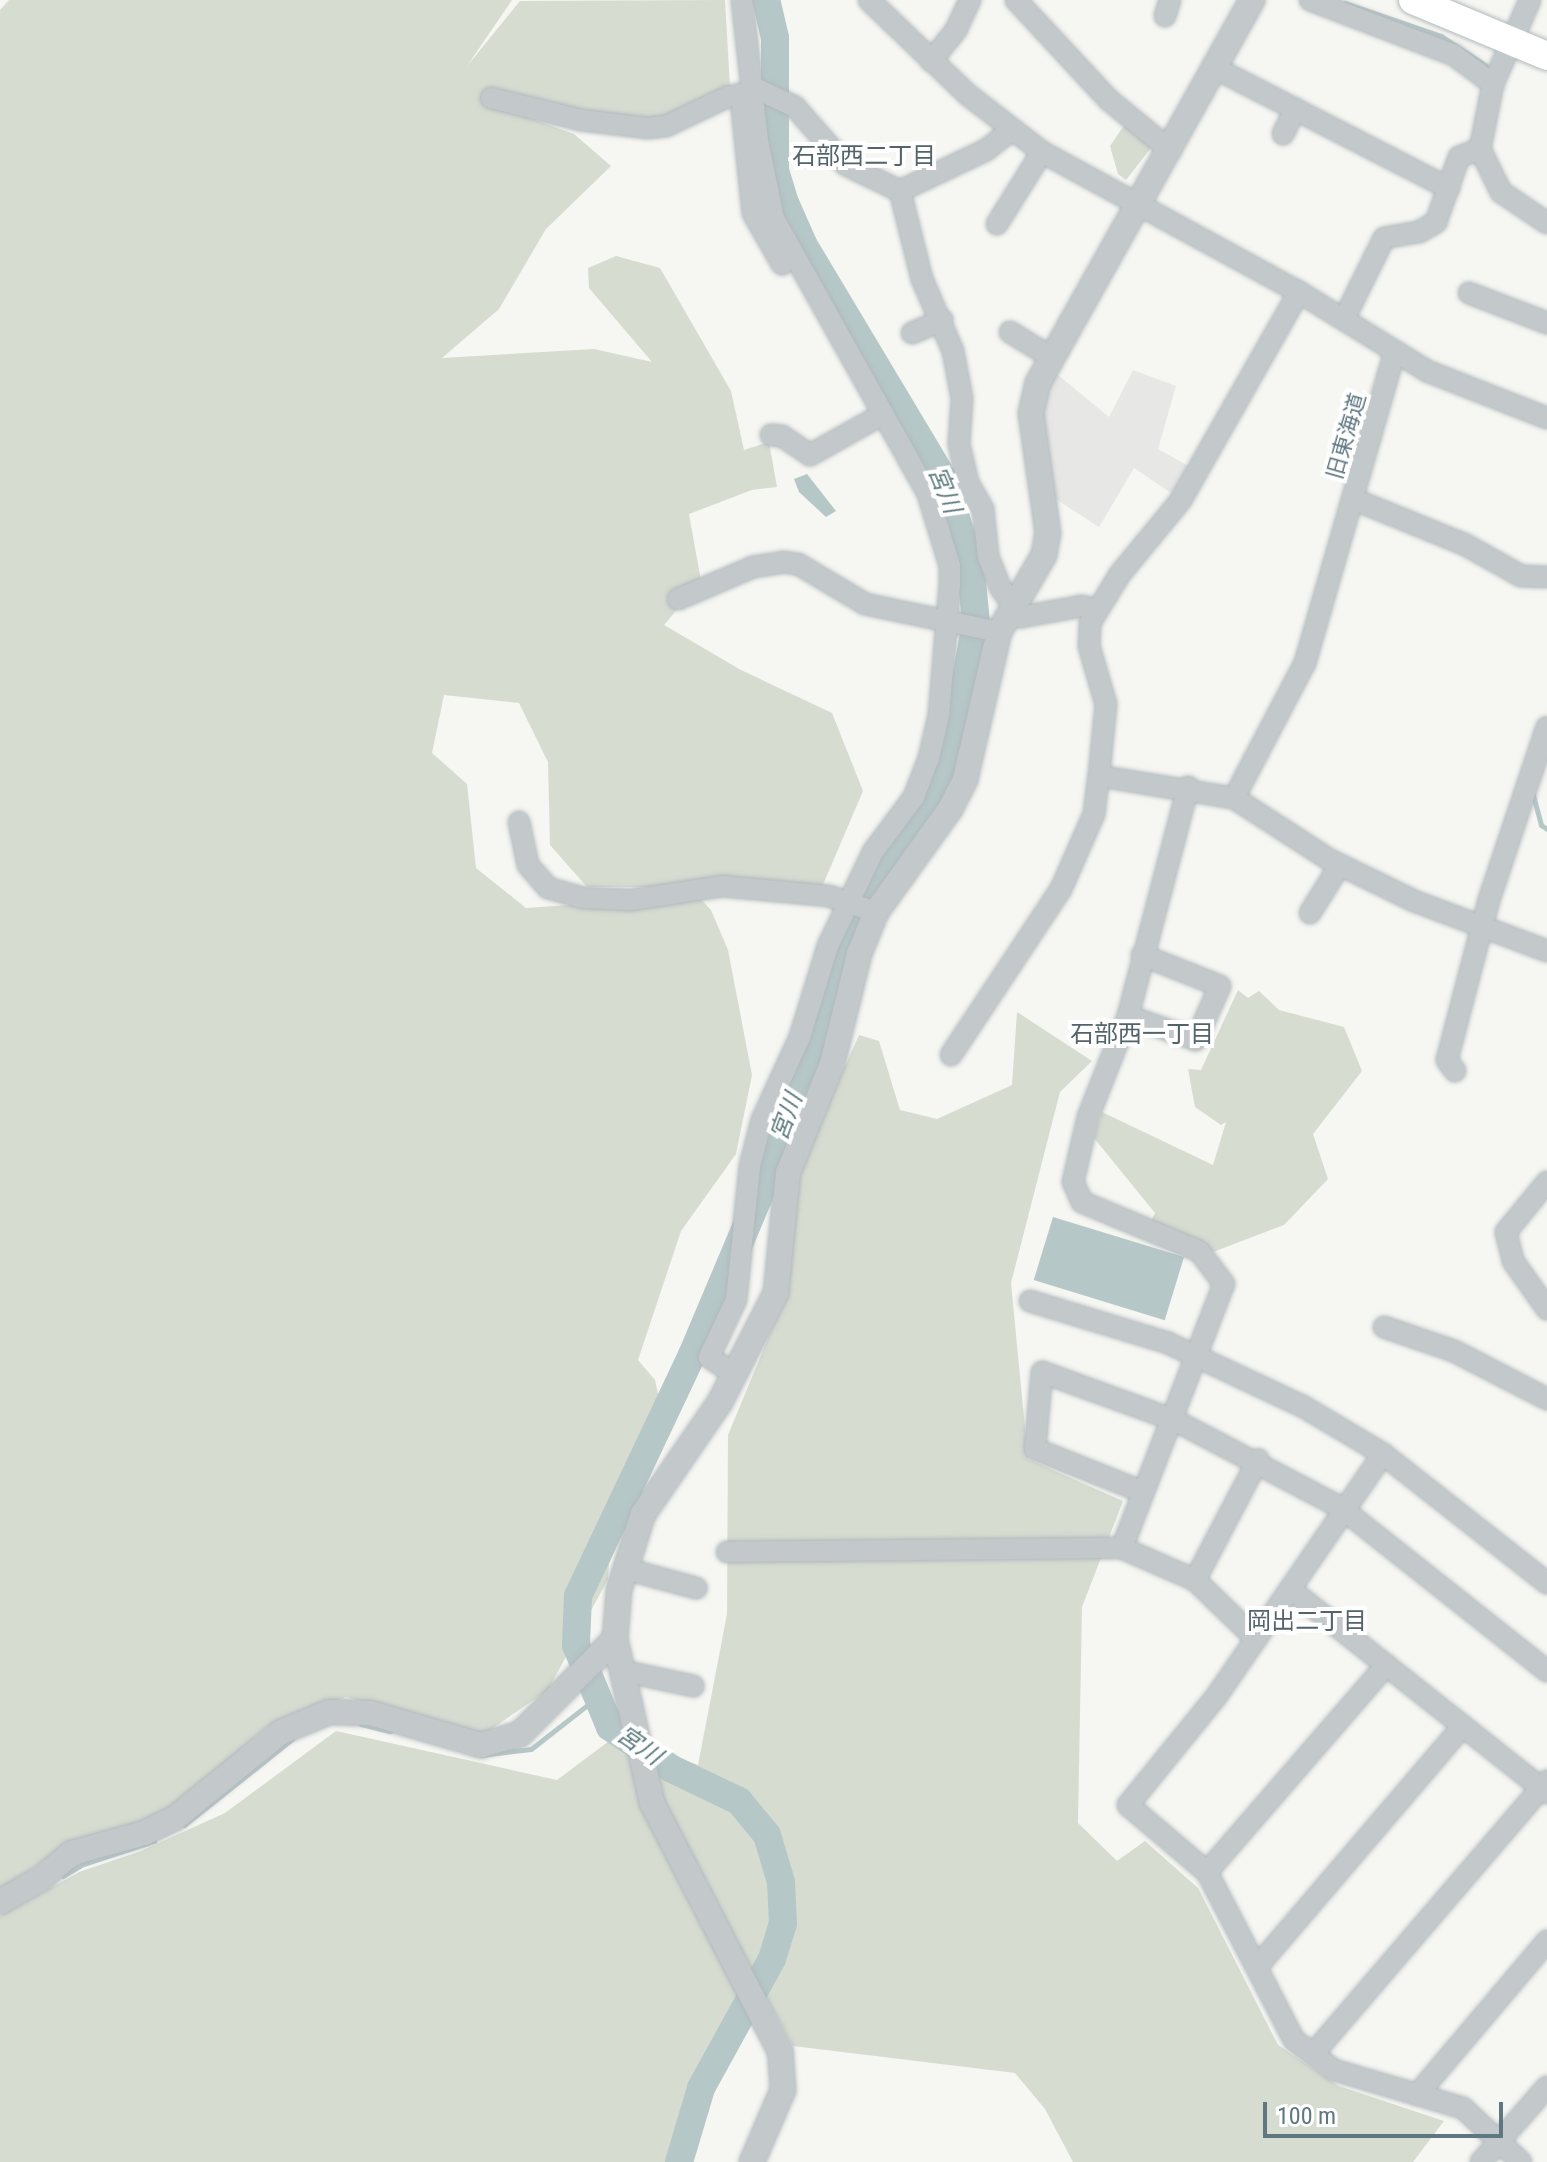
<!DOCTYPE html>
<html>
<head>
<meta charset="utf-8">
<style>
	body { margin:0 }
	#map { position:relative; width:1547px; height:2162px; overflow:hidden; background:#f6f6f2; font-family:"Roboto Condensed","Noto Sans JP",sans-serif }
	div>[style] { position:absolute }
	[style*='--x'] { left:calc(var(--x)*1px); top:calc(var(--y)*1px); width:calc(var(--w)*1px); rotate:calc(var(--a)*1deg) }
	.built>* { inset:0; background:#e7e7e6 }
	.green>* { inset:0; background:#d7dcd1 }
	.water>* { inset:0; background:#b6c7c8; transform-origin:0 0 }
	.stream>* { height:5px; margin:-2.5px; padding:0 2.5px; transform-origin:2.5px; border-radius:2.5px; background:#b6c7c8 }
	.river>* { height:28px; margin:-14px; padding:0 14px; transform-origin:14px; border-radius:14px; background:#b6c7c8 }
	.roads { filter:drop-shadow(0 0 2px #b0b9bc) drop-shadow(0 0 2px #b0b9bc) }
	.minor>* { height:20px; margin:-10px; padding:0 10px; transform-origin:10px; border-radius:10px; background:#c3c8cb }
	.tertiary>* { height:24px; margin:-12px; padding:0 12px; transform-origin:12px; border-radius:12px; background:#c3c8cb }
	.secondary>* { height:28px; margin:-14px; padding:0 14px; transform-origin:14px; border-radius:14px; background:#fff }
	span { translate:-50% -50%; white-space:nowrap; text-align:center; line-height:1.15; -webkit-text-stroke:8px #fff; paint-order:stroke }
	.street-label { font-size:22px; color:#5f7780 }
	.neighbourhood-label { font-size:24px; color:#52636a }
	.water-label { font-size:24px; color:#5a787b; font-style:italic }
	.scale { position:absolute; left:1263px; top:2102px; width:240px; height:36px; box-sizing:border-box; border:4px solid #5f7780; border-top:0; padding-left:10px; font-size:24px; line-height:28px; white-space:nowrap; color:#5f7780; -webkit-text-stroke:6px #fff; paint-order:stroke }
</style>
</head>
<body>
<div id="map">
	<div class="built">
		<div style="clip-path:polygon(1052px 370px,1109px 417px,1133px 370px,1176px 386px,1158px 449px,1192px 468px,1174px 495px,1134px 468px,1099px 527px,1054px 498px,1038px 419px)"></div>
	</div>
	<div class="green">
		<div style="clip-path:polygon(9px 0,512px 0,467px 66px,520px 1px,725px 0,730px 87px,663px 119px,621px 124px,491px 104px,574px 134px,611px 166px,546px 229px,499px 309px,442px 358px,594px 349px,652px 362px,589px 288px,588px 268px,616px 256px,660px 268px,731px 391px,744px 450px,769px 442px,777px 487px,752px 490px,689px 514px,701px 581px,664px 625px,741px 670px,832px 713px,863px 791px,822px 887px,587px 887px,550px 845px,548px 762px,519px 703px,444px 695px,432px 753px,467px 784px,476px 868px,526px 908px,698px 896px,711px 910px,728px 950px,752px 1075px,736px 1154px,681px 1231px,638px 1360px,655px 1380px,660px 1403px,613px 1504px,608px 1579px,548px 1690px,484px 1734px,346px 1697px,266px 1727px,163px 1818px,69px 1843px,0 1891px,0 10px)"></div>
		<div style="clip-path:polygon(1127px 121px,1154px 144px,1126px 180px,1118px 174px,1110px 146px)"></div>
		<div style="clip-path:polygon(1238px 990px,1248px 998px,1259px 991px,1279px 1010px,1344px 1027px,1362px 1071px,1313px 1134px,1328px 1179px,1284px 1225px,1213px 1252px,1151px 1221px,1155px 1213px,1094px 1138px,1102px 1112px,1213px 1165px,1226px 1122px,1221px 1125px,1195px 1107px,1188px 1069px,1201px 1070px)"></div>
		<div style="clip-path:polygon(1017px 1012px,1092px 1061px,1060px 1092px,1011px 1283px,1028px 1459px,1123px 1501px,1082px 1607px,1078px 1823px,1117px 1861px,1145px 1841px,1198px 1888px,1278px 2045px,1339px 2086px,1444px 2121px,1413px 2162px,1073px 2162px,1045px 2109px,1015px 2073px,793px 2046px,732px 1934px,744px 1994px,671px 2162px,0 2162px,0 1916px,79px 1872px,141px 1851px,225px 1813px,336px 1731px,557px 1780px,617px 1735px,698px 1765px,727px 1614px,728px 1435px,788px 1290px,796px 1176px,859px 1035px,879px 1041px,900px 1110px,937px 1119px,1012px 1085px)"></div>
	</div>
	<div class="water">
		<div style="clip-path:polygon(807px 474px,836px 511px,826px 517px,799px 492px,794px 479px)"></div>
		<div style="left:1053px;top:1217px;width:137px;height:66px;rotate:17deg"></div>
	</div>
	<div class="stream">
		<div style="--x:1345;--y:3;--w:102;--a:19"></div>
		<div style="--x:1441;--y:36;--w:53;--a:33.4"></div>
		<div style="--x:1533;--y:795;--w:31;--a:75"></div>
		<div style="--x:1541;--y:825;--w:7;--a:34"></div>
		<div style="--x:361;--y:1724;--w:30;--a:14"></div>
		<div style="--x:481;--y:1755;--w:50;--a:-6.8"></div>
		<div style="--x:531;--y:1749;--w:81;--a:-38"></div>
		<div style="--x:184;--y:1825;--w:138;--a:-38.5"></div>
		<div style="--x:63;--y:1876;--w:23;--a:-31"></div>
		<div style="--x:83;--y:1864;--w:75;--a:-17.9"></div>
	</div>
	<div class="river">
		<div style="--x:679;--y:2162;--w:77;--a:-73.4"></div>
		<div style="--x:701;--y:2088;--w:147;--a:-61.2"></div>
		<div style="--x:772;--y:1959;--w:37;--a:-73"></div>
		<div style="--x:783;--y:1924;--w:42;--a:-92.7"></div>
		<div style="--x:781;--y:1882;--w:49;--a:-106.6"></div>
		<div style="--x:767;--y:1835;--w:44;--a:-129.5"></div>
		<div style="--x:739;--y:1801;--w:74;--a:-154.5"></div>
		<div style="--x:672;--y:1769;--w:75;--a:-145.9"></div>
		<div style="--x:610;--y:1727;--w:89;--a:-112.5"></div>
		<div style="--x:576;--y:1645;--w:49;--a:-87.7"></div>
		<div style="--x:578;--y:1596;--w:267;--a:-64.7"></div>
		<div style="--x:692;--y:1355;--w:169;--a:-67.1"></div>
		<div style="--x:758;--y:1199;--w:298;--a:-70.4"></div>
		<div style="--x:858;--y:918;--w:177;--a:-58.6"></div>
		<div style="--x:950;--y:767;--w:147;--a:-79.8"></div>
		<div style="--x:976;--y:622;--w:60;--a:-95.7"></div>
		<div style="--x:970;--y:562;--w:88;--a:-107.8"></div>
		<div style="--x:943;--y:478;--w:270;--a:-120.9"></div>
		<div style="--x:804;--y:246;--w:47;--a:-113.8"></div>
		<div style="--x:785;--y:203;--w:34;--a:-107"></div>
		<div style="--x:775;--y:171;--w:133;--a:-90"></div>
		<div style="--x:775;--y:38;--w:39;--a:-103"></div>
	</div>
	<div class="roads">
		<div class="minor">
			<div style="--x:869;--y:0;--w:136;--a:43.8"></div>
			<div style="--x:967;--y:94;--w:95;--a:37.7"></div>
			<div style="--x:1042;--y:152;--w:293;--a:28.6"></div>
			<div style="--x:1299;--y:292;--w:150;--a:31.7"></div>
			<div style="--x:1427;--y:371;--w:129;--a:21.4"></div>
			<div style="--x:1016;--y:0;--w:137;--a:47.1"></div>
			<div style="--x:1109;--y:100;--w:80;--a:39.4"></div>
			<div style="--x:1310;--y:0;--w:154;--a:20.9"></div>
			<div style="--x:1454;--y:55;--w:49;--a:36.6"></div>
			<div style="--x:1530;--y:0;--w:92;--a:113.8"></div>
			<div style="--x:1493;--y:84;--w:66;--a:101.3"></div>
			<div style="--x:1480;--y:149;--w:48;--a:64"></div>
			<div style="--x:1501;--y:192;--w:55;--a:34"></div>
			<div style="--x:1165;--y:16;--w:17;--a:-73"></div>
			<div style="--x:931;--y:61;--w:40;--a:-51"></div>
			<div style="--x:956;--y:30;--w:33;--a:-65"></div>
			<div style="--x:1217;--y:69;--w:261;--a:27.2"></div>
			<div style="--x:491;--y:98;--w:93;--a:13.7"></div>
			<div style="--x:581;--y:120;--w:66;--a:6.9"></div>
			<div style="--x:647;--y:128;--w:19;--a:-6"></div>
			<div style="--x:666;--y:126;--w:68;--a:-25.4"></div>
			<div style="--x:727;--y:97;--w:33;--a:-12"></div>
			<div style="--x:759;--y:90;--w:40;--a:25"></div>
			<div style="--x:795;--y:107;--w:77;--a:48.7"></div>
			<div style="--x:846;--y:165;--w:60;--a:25.7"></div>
			<div style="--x:900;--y:191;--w:91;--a:76"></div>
			<div style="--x:922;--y:279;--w:78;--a:66.7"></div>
			<div style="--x:953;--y:351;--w:48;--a:79.2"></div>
			<div style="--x:962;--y:398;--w:46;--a:93.7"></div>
			<div style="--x:959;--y:444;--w:40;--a:77"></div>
			<div style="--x:968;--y:483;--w:30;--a:60"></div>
			<div style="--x:983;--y:509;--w:48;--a:84.1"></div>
			<div style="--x:988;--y:557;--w:32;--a:68"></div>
			<div style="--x:1000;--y:587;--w:37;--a:55"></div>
			<div style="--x:1021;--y:617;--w:62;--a:-10.2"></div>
			<div style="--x:1082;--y:606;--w:16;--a:15"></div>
			<div style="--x:742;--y:109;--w:105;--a:84"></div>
			<div style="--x:753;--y:213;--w:59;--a:60.4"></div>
			<div style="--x:1283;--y:134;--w:28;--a:-64"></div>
			<div style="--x:900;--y:191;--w:95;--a:-25.5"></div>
			<div style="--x:986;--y:150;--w:34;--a:-38"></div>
			<div style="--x:997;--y:224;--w:85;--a:-58"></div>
			<div style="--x:1299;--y:292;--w:239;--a:119.6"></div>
			<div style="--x:1181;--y:500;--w:96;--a:129.5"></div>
			<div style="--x:1120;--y:574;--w:57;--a:121.5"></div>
			<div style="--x:1090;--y:623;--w:23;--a:92"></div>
			<div style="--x:1089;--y:646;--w:60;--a:73.7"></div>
			<div style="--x:1106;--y:704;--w:72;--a:95.6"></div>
			<div style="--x:1099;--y:776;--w:137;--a:9.3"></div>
			<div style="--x:1234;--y:798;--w:114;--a:32.9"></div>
			<div style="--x:1330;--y:860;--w:93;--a:26"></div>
			<div style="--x:1414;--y:901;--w:142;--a:20.6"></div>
			<div style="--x:1469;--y:293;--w:84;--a:21"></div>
			<div style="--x:1344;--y:319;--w:90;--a:-63.7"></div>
			<div style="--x:1384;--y:238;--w:36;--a:-10"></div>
			<div style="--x:1419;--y:232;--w:20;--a:-30"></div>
			<div style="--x:1436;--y:222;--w:69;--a:-70.5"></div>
			<div style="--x:1459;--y:157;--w:22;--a:-21"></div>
			<div style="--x:1010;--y:332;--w:46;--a:31.6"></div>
			<div style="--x:912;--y:333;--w:33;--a:-23"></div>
			<div style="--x:771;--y:435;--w:11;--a:5"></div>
			<div style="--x:782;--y:436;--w:34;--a:34"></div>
			<div style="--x:810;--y:455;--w:84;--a:-29.3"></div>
			<div style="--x:1353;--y:499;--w:120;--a:22.1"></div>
			<div style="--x:1464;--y:544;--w:65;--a:29.3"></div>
			<div style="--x:1521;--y:576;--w:26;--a:2"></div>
			<div style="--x:678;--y:599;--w:82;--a:-23.1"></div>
			<div style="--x:753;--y:567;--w:30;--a:-9"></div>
			<div style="--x:783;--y:562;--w:15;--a:8"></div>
			<div style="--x:798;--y:564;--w:78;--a:30.8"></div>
			<div style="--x:865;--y:604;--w:137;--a:11.8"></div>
			<div style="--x:1234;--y:798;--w:153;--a:-62.3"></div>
			<div style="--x:1305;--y:663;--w:324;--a:-73.9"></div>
			<div style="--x:519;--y:822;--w:44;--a:78.2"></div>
			<div style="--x:528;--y:865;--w:30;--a:49"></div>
			<div style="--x:548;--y:888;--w:35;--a:16"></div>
			<div style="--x:582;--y:898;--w:49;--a:2.3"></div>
			<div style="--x:631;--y:900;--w:92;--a:-8.7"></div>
			<div style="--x:722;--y:886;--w:107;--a:5.3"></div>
			<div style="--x:829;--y:896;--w:50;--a:18.8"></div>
			<div style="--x:1310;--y:913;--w:57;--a:-58"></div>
			<div style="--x:1128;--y:1016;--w:72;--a:19.4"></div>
			<div style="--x:1196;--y:1040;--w:59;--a:-66"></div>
			<div style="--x:1220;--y:986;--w:84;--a:-158.3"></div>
			<div style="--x:951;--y:1055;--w:199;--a:-56.5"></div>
			<div style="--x:1061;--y:889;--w:82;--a:-66.3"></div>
			<div style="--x:1094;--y:814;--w:38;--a:-83"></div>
			<div style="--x:1455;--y:1071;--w:14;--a:-126"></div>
			<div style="--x:1447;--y:1060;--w:165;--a:-75.3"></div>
			<div style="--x:1489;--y:900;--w:182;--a:-71.5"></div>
			<div style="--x:1547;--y:1182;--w:65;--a:129.4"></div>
			<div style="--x:1506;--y:1232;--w:30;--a:76"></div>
			<div style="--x:1513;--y:1261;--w:59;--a:54.7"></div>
			<div style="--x:1030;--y:1301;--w:144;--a:16.9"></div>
			<div style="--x:1168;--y:1343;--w:150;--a:25.2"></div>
			<div style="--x:1304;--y:1407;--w:92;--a:30.7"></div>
			<div style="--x:1383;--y:1454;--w:209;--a:38.2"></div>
			<div style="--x:1384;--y:1327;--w:74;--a:18.9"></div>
			<div style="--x:1454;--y:1351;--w:105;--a:27.3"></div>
			<div style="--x:734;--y:1374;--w:30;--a:-146"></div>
			<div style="--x:709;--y:1357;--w:63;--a:-64.7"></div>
			<div style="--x:736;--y:1300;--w:135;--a:-84"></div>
			<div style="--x:750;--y:1166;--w:48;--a:-75.4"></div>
			<div style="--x:762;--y:1120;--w:91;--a:-65.4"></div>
			<div style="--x:800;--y:1037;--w:95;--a:-72.9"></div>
			<div style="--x:828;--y:946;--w:104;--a:-64.4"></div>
			<div style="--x:873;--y:852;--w:69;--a:-53.3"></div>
			<div style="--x:914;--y:797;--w:42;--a:-69"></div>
			<div style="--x:929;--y:758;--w:44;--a:-76.9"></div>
			<div style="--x:939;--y:715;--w:130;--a:-85.2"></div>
			<div style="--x:950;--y:585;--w:19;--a:-90"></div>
			<div style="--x:950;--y:566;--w:75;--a:-107"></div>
			<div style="--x:928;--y:494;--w:315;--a:-119.2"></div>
			<div style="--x:774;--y:219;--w:80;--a:-101.6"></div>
			<div style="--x:758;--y:141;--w:142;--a:-96.5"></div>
			<div style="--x:1383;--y:1454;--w:296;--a:124.5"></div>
			<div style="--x:1215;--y:1698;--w:138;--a:129.1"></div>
			<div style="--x:1128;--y:1805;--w:104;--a:40.3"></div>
			<div style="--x:1207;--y:1872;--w:189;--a:62.6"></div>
			<div style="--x:1294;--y:2040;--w:50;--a:36.9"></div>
			<div style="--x:1334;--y:2070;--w:134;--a:16.4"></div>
			<div style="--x:1463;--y:2108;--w:79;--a:43"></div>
			<div style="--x:1143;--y:1492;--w:116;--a:-158.3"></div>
			<div style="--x:1035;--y:1449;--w:77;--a:-84.8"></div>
			<div style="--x:1042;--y:1372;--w:140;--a:20"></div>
			<div style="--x:1174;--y:1420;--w:187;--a:27.7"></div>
			<div style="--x:1340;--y:1507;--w:264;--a:38.4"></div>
			<div style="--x:1122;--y:1548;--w:80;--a:23.7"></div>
			<div style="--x:1195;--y:1580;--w:85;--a:44"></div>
			<div style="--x:727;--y:1552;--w:395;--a:-0.6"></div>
			<div style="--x:1122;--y:1548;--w:283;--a:-68.9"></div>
			<div style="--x:1224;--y:1284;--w:41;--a:-127.1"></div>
			<div style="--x:1199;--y:1251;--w:127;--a:-157.3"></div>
			<div style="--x:1082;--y:1202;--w:22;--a:-114"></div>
			<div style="--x:1073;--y:1182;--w:67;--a:-77"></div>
			<div style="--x:1088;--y:1117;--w:109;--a:-68.4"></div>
			<div style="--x:1128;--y:1016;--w:237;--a:-75.3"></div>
			<div style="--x:626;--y:1569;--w:73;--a:15.2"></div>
			<div style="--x:1195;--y:1580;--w:136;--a:-62.3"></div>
			<div style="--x:1290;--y:1589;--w:328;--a:38.4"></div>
			<div style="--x:623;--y:1671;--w:72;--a:12.1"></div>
			<div style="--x:1207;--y:1872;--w:274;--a:-49.1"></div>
			<div style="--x:1257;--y:1967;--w:317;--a:-49.5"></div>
			<div style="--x:1313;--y:2054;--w:360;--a:-49.4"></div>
			<div style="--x:1417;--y:2095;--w:202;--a:-49.8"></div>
			<div style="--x:1481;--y:2162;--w:100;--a:-48.7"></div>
		</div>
		<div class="tertiary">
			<div style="--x:0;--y:1902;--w:48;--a:-29.7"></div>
			<div style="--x:42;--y:1878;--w:39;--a:-40"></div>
			<div style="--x:72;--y:1853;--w:75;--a:-15.5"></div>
			<div style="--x:144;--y:1833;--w:34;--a:-26"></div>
			<div style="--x:175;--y:1818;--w:136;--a:-39.1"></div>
			<div style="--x:281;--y:1732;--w:52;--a:-22.6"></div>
			<div style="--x:329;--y:1712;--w:41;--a:1.4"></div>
			<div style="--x:370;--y:1713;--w:116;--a:16.1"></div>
			<div style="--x:481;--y:1745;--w:41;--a:-15.8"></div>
			<div style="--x:520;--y:1734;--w:134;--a:-45"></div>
			<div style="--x:752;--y:2162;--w:78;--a:-66.7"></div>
			<div style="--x:783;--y:2090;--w:39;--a:-94"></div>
			<div style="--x:780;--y:2051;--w:279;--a:-117.3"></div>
			<div style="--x:652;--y:1803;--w:168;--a:-102.7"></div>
			<div style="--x:615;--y:1639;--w:49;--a:-85.3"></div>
			<div style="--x:619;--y:1590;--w:80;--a:-72.5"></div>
			<div style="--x:643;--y:1514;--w:136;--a:-55.5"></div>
			<div style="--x:720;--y:1402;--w:123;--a:-62.8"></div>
			<div style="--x:776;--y:1293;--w:121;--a:-84.3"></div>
			<div style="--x:788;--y:1173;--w:118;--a:-68"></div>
			<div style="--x:832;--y:1064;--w:113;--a:-76.2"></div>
			<div style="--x:859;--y:954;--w:45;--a:-68"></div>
			<div style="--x:876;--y:912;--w:127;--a:-54.3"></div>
			<div style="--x:950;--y:809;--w:34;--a:-63"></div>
			<div style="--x:965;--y:779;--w:151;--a:-77"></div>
			<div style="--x:999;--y:632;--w:89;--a:-59.7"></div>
			<div style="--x:1044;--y:555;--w:22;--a:-80"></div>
			<div style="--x:1048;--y:533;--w:121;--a:-98.1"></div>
			<div style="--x:1031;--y:413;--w:31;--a:-77"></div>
			<div style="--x:1038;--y:383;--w:439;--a:-60.8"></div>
		</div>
		<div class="secondary">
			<div style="--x:1413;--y:0;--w:145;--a:22.7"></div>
		</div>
	</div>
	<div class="street-label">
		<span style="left:1346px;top:436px;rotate:-74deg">旧東海道</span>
	</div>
	<div class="neighbourhood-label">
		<span style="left:864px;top:157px">石部西二丁目</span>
		<span style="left:1142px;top:1035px">石部西一丁目</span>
		<span style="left:1307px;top:1622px">岡出二丁目</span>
	</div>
	<div class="water-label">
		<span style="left:944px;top:490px;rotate:68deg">宮川</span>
		<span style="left:787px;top:1117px;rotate:-70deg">宮川</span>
		<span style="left:639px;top:1746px;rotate:35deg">宮川</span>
	</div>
	<div class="scale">100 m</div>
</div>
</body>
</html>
